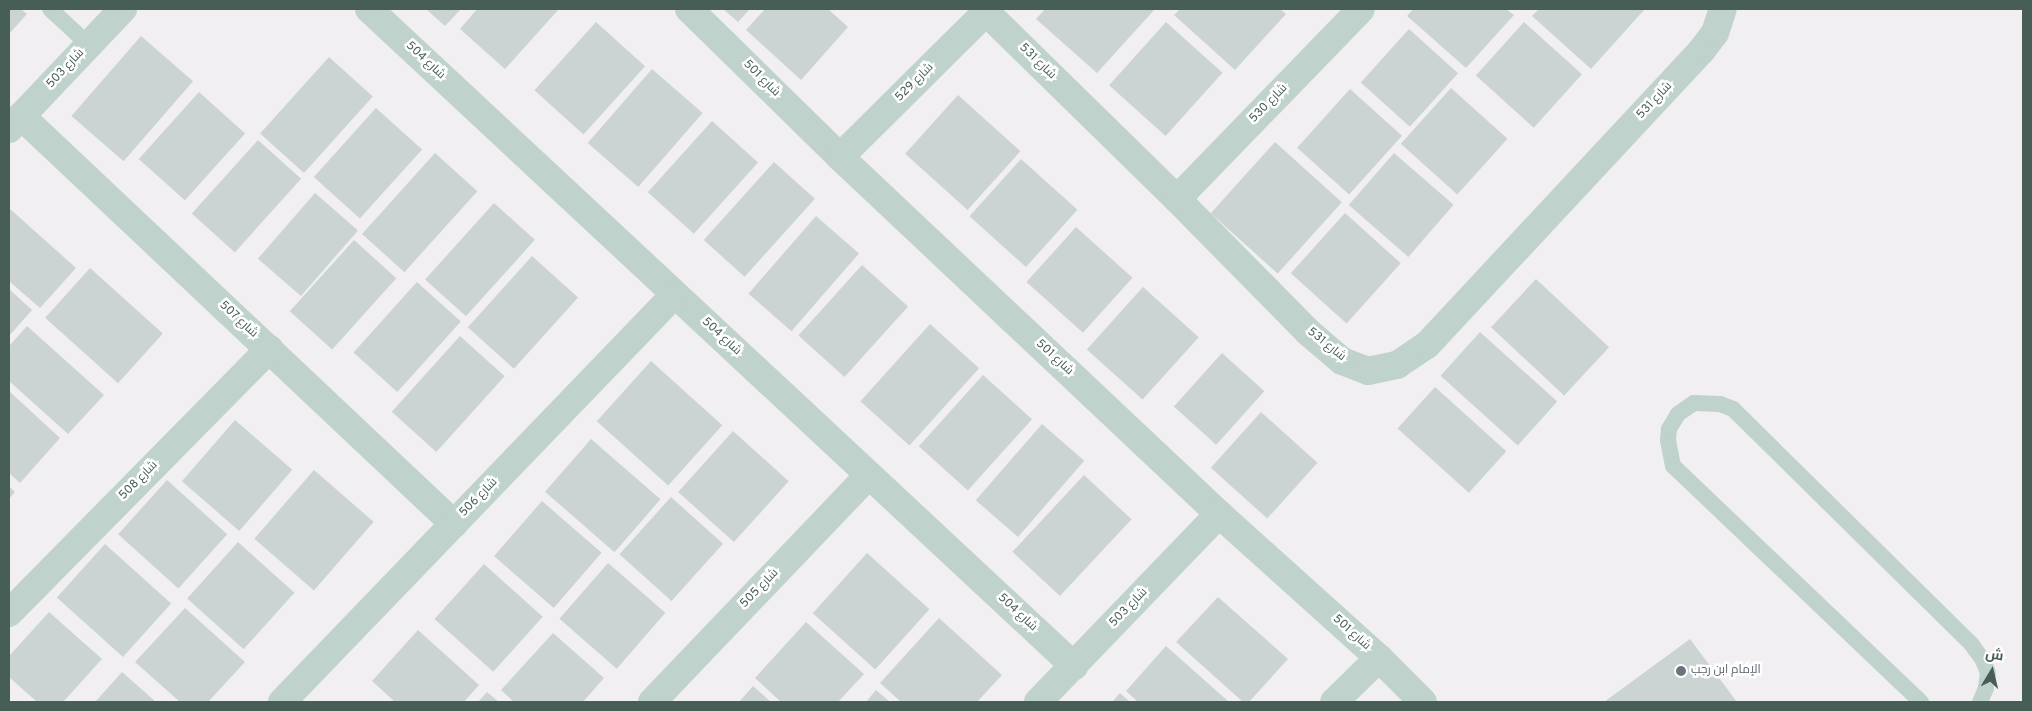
<!DOCTYPE html>
<html>
<head>
<meta charset="utf-8">
<style>
	body { margin:0 }
	#map { position:relative; width:2032px; height:711px; overflow:hidden; background:#f2eff2; font-family:Overpass,Cairo,sans-serif }
	div>[style] { position:absolute }
	[style*='--x'] { left:calc(var(--x)*1px); top:calc(var(--y)*1px); width:calc(var(--w)*1px); rotate:calc(var(--a)*1deg) }
	.building>* { inset:0; background:#cbd4d3; transform-origin:0 0 }
	.lane>* { height:16px; margin:-8px; padding:0 8px; transform-origin:8px; border-radius:8px; background:#bfd2cb }
	.street>* { height:28px; margin:-14px; padding:0 14px; transform-origin:14px; border-radius:14px; background:#bfd2cb }
	.dots>* { width:14px; height:14px; translate:-50% -50%; box-sizing:border-box; border:2px solid #fff; border-radius:50% }
	span { translate:-50% -50%; white-space:nowrap; text-align:center; line-height:1.15; -webkit-text-stroke:5px #fff; paint-order:stroke }
	.street-label { font-size:12px; color:#465e55 }
	.worship-label { font-size:12px; color:#5b616d }
	.left { translate:0 -50%; text-align:left }
	.frame { position:absolute; inset:0; border:10px solid #465e55; pointer-events:none }
	.north { position:absolute; left:1967px; top:646px; width:50px; height:50px; -webkit-text-stroke:4px #fff; paint-order:stroke; rotate:9deg; font-size:14px; font-weight:700; line-height:20px; text-align:center; color:#465e55 }
	.north::after { content:''; display:block; margin:auto; width:18px; height:22px; background:#465e55; clip-path:polygon(50% 0,100% 100%,50% 72%,0 100%) }
</style>
</head>
<body>
<div id="map">
	<div class="building">
		<div style="clip-path:polygon(9px 9px,21px 9px,27px 14px,9px 34px)"></div>
		<div style="clip-path:polygon(426px 9px,461px 9px,445px 26px)"></div>
		<div style="clip-path:polygon(477px 9px,559px 9px,505px 69px,460px 29px)"></div>
		<div style="clip-path:polygon(723px 9px,750px 9px,738px 22px)"></div>
		<div style="clip-path:polygon(765px 9px,828px 9px,848px 27px,801px 80px,746px 30px)"></div>
		<div style="clip-path:polygon(1045px 9px,1155px 9px,1097px 73px,1036px 19px)"></div>
		<div style="clip-path:polygon(1180px 9px,1280px 9px,1286px 14px,1235px 70px,1174px 15px)"></div>
		<div style="clip-path:polygon(1413px 9px,1506px 9px,1514px 15px,1466px 68px,1407px 16px)"></div>
		<div style="clip-path:polygon(1539px 9px,1642px 9px,1644px 10px,1591px 69px,1532px 16px)"></div>
		<div style="left:596px;top:22px;width:66px;height:92px;rotate:42deg"></div>
		<div style="left:1166px;top:22px;width:76px;height:85px;rotate:42deg"></div>
		<div style="left:1524px;top:22px;width:78px;height:72px;rotate:42deg"></div>
		<div style="left:1409px;top:29px;width:66px;height:72px;rotate:42deg"></div>
		<div style="left:141px;top:36px;width:69px;height:106px;rotate:41deg"></div>
		<div style="left:329px;top:57px;width:59px;height:103px;rotate:42deg"></div>
		<div style="left:652px;top:69px;width:67px;height:98px;rotate:41deg"></div>
		<div style="left:1451px;top:88px;width:76px;height:75px;rotate:42deg"></div>
		<div style="left:1350px;top:89px;width:70px;height:79px;rotate:42deg"></div>
		<div style="left:199px;top:92px;width:62px;height:90px;rotate:42deg"></div>
		<div style="left:958px;top:95px;width:84px;height:79px;rotate:42deg"></div>
		<div style="left:376px;top:108px;width:62px;height:93px;rotate:42deg"></div>
		<div style="left:712px;top:121px;width:62px;height:96px;rotate:42deg"></div>
		<div style="left:258px;top:140px;width:58px;height:99px;rotate:42deg"></div>
		<div style="left:1275px;top:142px;width:90px;height:96px;rotate:42deg"></div>
		<div style="left:435px;top:153px;width:57px;height:109px;rotate:42deg"></div>
		<div style="left:1394px;top:153px;width:79px;height:69px;rotate:41deg"></div>
		<div style="left:1021px;top:159px;width:76px;height:77px;rotate:42deg"></div>
		<div style="left:774px;top:162px;width:55px;height:105px;rotate:42deg"></div>
		<div style="left:315px;top:193px;width:57px;height:87px;rotate:41deg"></div>
		<div style="left:494px;top:203px;width:55px;height:103px;rotate:42deg"></div>
		<div style="clip-path:polygon(9px 208px,76px 268px,40px 308px,9px 281px)"></div>
		<div style="left:1345px;top:213px;width:75px;height:81px;rotate:42deg"></div>
		<div style="left:816px;top:216px;width:57px;height:103px;rotate:41deg"></div>
		<div style="left:1076px;top:227px;width:76px;height:74px;rotate:42deg"></div>
		<div style="left:354px;top:240px;width:57px;height:96px;rotate:42deg"></div>
		<div style="left:532px;top:256px;width:62px;height:96px;rotate:42deg"></div>
		<div style="left:862px;top:265px;width:62px;height:95px;rotate:42deg"></div>
		<div style="left:90px;top:268px;width:98px;height:67px;rotate:42deg"></div>
		<div style="left:1536px;top:279px;width:100px;height:66px;rotate:43deg"></div>
		<div style="left:417px;top:282px;width:59px;height:95px;rotate:42deg"></div>
		<div style="left:1143px;top:287px;width:75px;height:84px;rotate:42deg"></div>
		<div style="clip-path:polygon(9px 289px,32px 310px,9px 336px)"></div>
		<div style="left:930px;top:324px;width:66px;height:104px;rotate:42deg"></div>
		<div style="clip-path:polygon(27px 326px,104px 395px,68px 434px,9px 381px,9px 346px)"></div>
		<div style="left:1480px;top:332px;width:104px;height:59px;rotate:42deg"></div>
		<div style="left:460px;top:336px;width:60px;height:102px;rotate:42deg"></div>
		<div style="left:1222px;top:353px;width:57px;height:72px;rotate:42deg"></div>
		<div style="left:651px;top:361px;width:96px;height:81px;rotate:42deg"></div>
		<div style="left:983px;top:375px;width:66px;height:96px;rotate:42deg"></div>
		<div style="left:1435px;top:387px;width:96px;height:56px;rotate:42deg"></div>
		<div style="clip-path:polygon(9px 391px,60px 438px,20px 483px,9px 473px)"></div>
		<div style="left:1261px;top:412px;width:76px;height:75px;rotate:42deg"></div>
		<div style="left:235px;top:420px;width:76px;height:81px;rotate:41deg"></div>
		<div style="left:1042px;top:424px;width:56px;height:101px;rotate:41deg"></div>
		<div style="left:733px;top:431px;width:75px;height:82px;rotate:42deg"></div>
		<div style="left:591px;top:439px;width:92px;height:70px;rotate:41deg"></div>
		<div style="left:314px;top:470px;width:79px;height:91px;rotate:41deg"></div>
		<div style="left:1084px;top:475px;width:65px;height:105px;rotate:43deg"></div>
		<div style="left:167px;top:480px;width:81px;height:73px;rotate:42deg"></div>
		<div style="clip-path:polygon(9px 486px,15px 492px,9px 499px)"></div>
		<div style="left:671px;top:497px;width:70px;height:77px;rotate:42deg"></div>
		<div style="left:542px;top:501px;width:79px;height:73px;rotate:41deg"></div>
		<div style="left:238px;top:542px;width:76px;height:76px;rotate:42deg"></div>
		<div style="left:105px;top:544px;width:89px;height:72px;rotate:42deg"></div>
		<div style="left:867px;top:553px;width:84px;height:81px;rotate:42deg"></div>
		<div style="left:608px;top:563px;width:76px;height:74px;rotate:41deg"></div>
		<div style="left:484px;top:564px;width:79px;height:74px;rotate:42deg"></div>
		<div style="clip-path:polygon(1218px 597px,1288px 659px,1249px 702px,1243px 702px,1176px 642px)"></div>
		<div style="clip-path:polygon(185px 608px,245px 662px,208px 702px,180px 702px,135px 662px)"></div>
		<div style="clip-path:polygon(49px 612px,102px 659px,63px 702px,37px 702px,9px 677px,9px 656px)"></div>
		<div style="clip-path:polygon(939px 618px,1002px 675px,977px 702px,901px 702px,880px 683px)"></div>
		<div style="clip-path:polygon(806px 622px,864px 674px,838px 702px,781px 702px,755px 678px)"></div>
		<div style="clip-path:polygon(418px 630px,479px 685px,464px 702px,395px 702px,372px 681px)"></div>
		<div style="clip-path:polygon(553px 633px,604px 678px,583px 702px,514px 702px,501px 690px)"></div>
		<div style="clip-path:polygon(1690px 639px,1737px 702px,1604px 702px)"></div>
		<div style="clip-path:polygon(1166px 646px,1229px 702px,1138px 702px,1126px 691px)"></div>
		<div style="clip-path:polygon(122px 672px,156px 702px,95px 702px)"></div>
		<div style="clip-path:polygon(753px 686px,771px 702px,739px 702px)"></div>
		<div style="clip-path:polygon(876px 690px,890px 702px,866px 702px)"></div>
		<div style="clip-path:polygon(487px 692px,499px 702px,478px 702px)"></div>
		<div style="clip-path:polygon(1120px 693px,1130px 702px,1112px 702px)"></div>
	</div>
	<div class="lane">
		<div style="--x:50;--y:9;--w:53;--a:42.7"></div>
		<div style="--x:1921;--y:702;--w:342;--a:-136.4"></div>
		<div style="--x:1673;--y:466;--w:26;--a:-101"></div>
		<div style="--x:1668;--y:440;--w:11;--a:-85"></div>
		<div style="--x:1669;--y:429;--w:17;--a:-59"></div>
		<div style="--x:1678;--y:414;--w:19;--a:-35"></div>
		<div style="--x:1694;--y:403;--w:26;--a:2"></div>
		<div style="--x:1720;--y:404;--w:14;--a:21"></div>
		<div style="--x:1733;--y:409;--w:336;--a:44.6"></div>
		<div style="--x:1972;--y:645;--w:19;--a:54"></div>
		<div style="--x:1983;--y:660;--w:14;--a:69"></div>
		<div style="--x:1988;--y:673;--w:15;--a:98"></div>
		<div style="--x:1986;--y:688;--w:15;--a:113"></div>
	</div>
	<div class="street">
		<div style="--x:369;--y:9;--w:964;--a:42.98"></div>
		<div style="--x:689;--y:9;--w:211;--a:44.4"></div>
		<div style="--x:840;--y:157;--w:521;--a:43.29"></div>
		<div style="--x:1219;--y:514;--w:215;--a:42"></div>
		<div style="--x:1379;--y:658;--w:62;--a:45"></div>
		<div style="--x:986;--y:12;--w:267;--a:44.4"></div>
		<div style="--x:1177;--y:199;--w:187;--a:45.4"></div>
		<div style="--x:1308;--y:332;--w:45;--a:40.5"></div>
		<div style="--x:1342;--y:361;--w:28;--a:21"></div>
		<div style="--x:1368;--y:371;--w:30;--a:-12"></div>
		<div style="--x:1397;--y:365;--w:36;--a:-34"></div>
		<div style="--x:1427;--y:345;--w:403;--a:-47"></div>
		<div style="--x:1702;--y:50;--w:21;--a:-53"></div>
		<div style="--x:1715;--y:33;--w:25;--a:-72"></div>
		<div style="--x:21;--y:116;--w:595;--a:43.3"></div>
		<div style="--x:9;--y:129;--w:166;--a:-46.5"></div>
		<div style="--x:840;--y:157;--w:210;--a:-44.8"></div>
		<div style="--x:1177;--y:199;--w:264;--a:-45.9"></div>
		<div style="--x:9;--y:613;--w:371;--a:-45.4"></div>
		<div style="--x:282;--y:702;--w:566;--a:-46.07"></div>
		<div style="--x:652;--y:702;--w:314;--a:-46.3"></div>
		<div style="--x:1038;--y:702;--w:261;--a:-46.1"></div>
		<div style="--x:1334;--y:702;--w:63;--a:-44.4"></div>
	</div>
	<div class="dots">
		<div style="left:1681px;top:671px;background:#6b7280"></div>
	</div>
	<div class="street-label">
		<span style="left:425px;top:61px;rotate:43deg">شارع 504</span>
		<span style="left:1037px;top:62px;rotate:44deg">شارع 531</span>
		<span style="left:66px;top:69px;rotate:-47deg">شارع 503</span>
		<span style="left:761px;top:79px;rotate:45deg">شارع 501</span>
		<span style="left:915px;top:83px;rotate:-45deg">شارع 529</span>
		<span style="left:1655px;top:101px;rotate:-47deg">شارع 531</span>
		<span style="left:1269px;top:104px;rotate:-46deg">شارع 530</span>
		<span style="left:238px;top:320px;rotate:43deg">شارع 507</span>
		<span style="left:721px;top:337px;rotate:43deg">شارع 504</span>
		<span style="left:1326px;top:345px;rotate:39deg">شارع 531</span>
		<span style="left:1054px;top:358px;rotate:43deg">شارع 501</span>
		<span style="left:139px;top:481px;rotate:-45deg">شارع 508</span>
		<span style="left:479px;top:498px;rotate:-46deg">شارع 506</span>
		<span style="left:760px;top:589px;rotate:-46deg">شارع 505</span>
		<span style="left:1129px;top:608px;rotate:-46deg">شارع 503</span>
		<span style="left:1017px;top:613px;rotate:43deg">شارع 504</span>
		<span style="left:1351px;top:633px;rotate:42deg">شارع 501</span>
	</div>
	<div class="worship-label">
		<span class="left" style="left:1691px;top:671px">الإمام ابن رجب</span>
	</div>
	<div class="frame"></div>
	<div class="north">ش</div>
</div>
</body>
</html>
